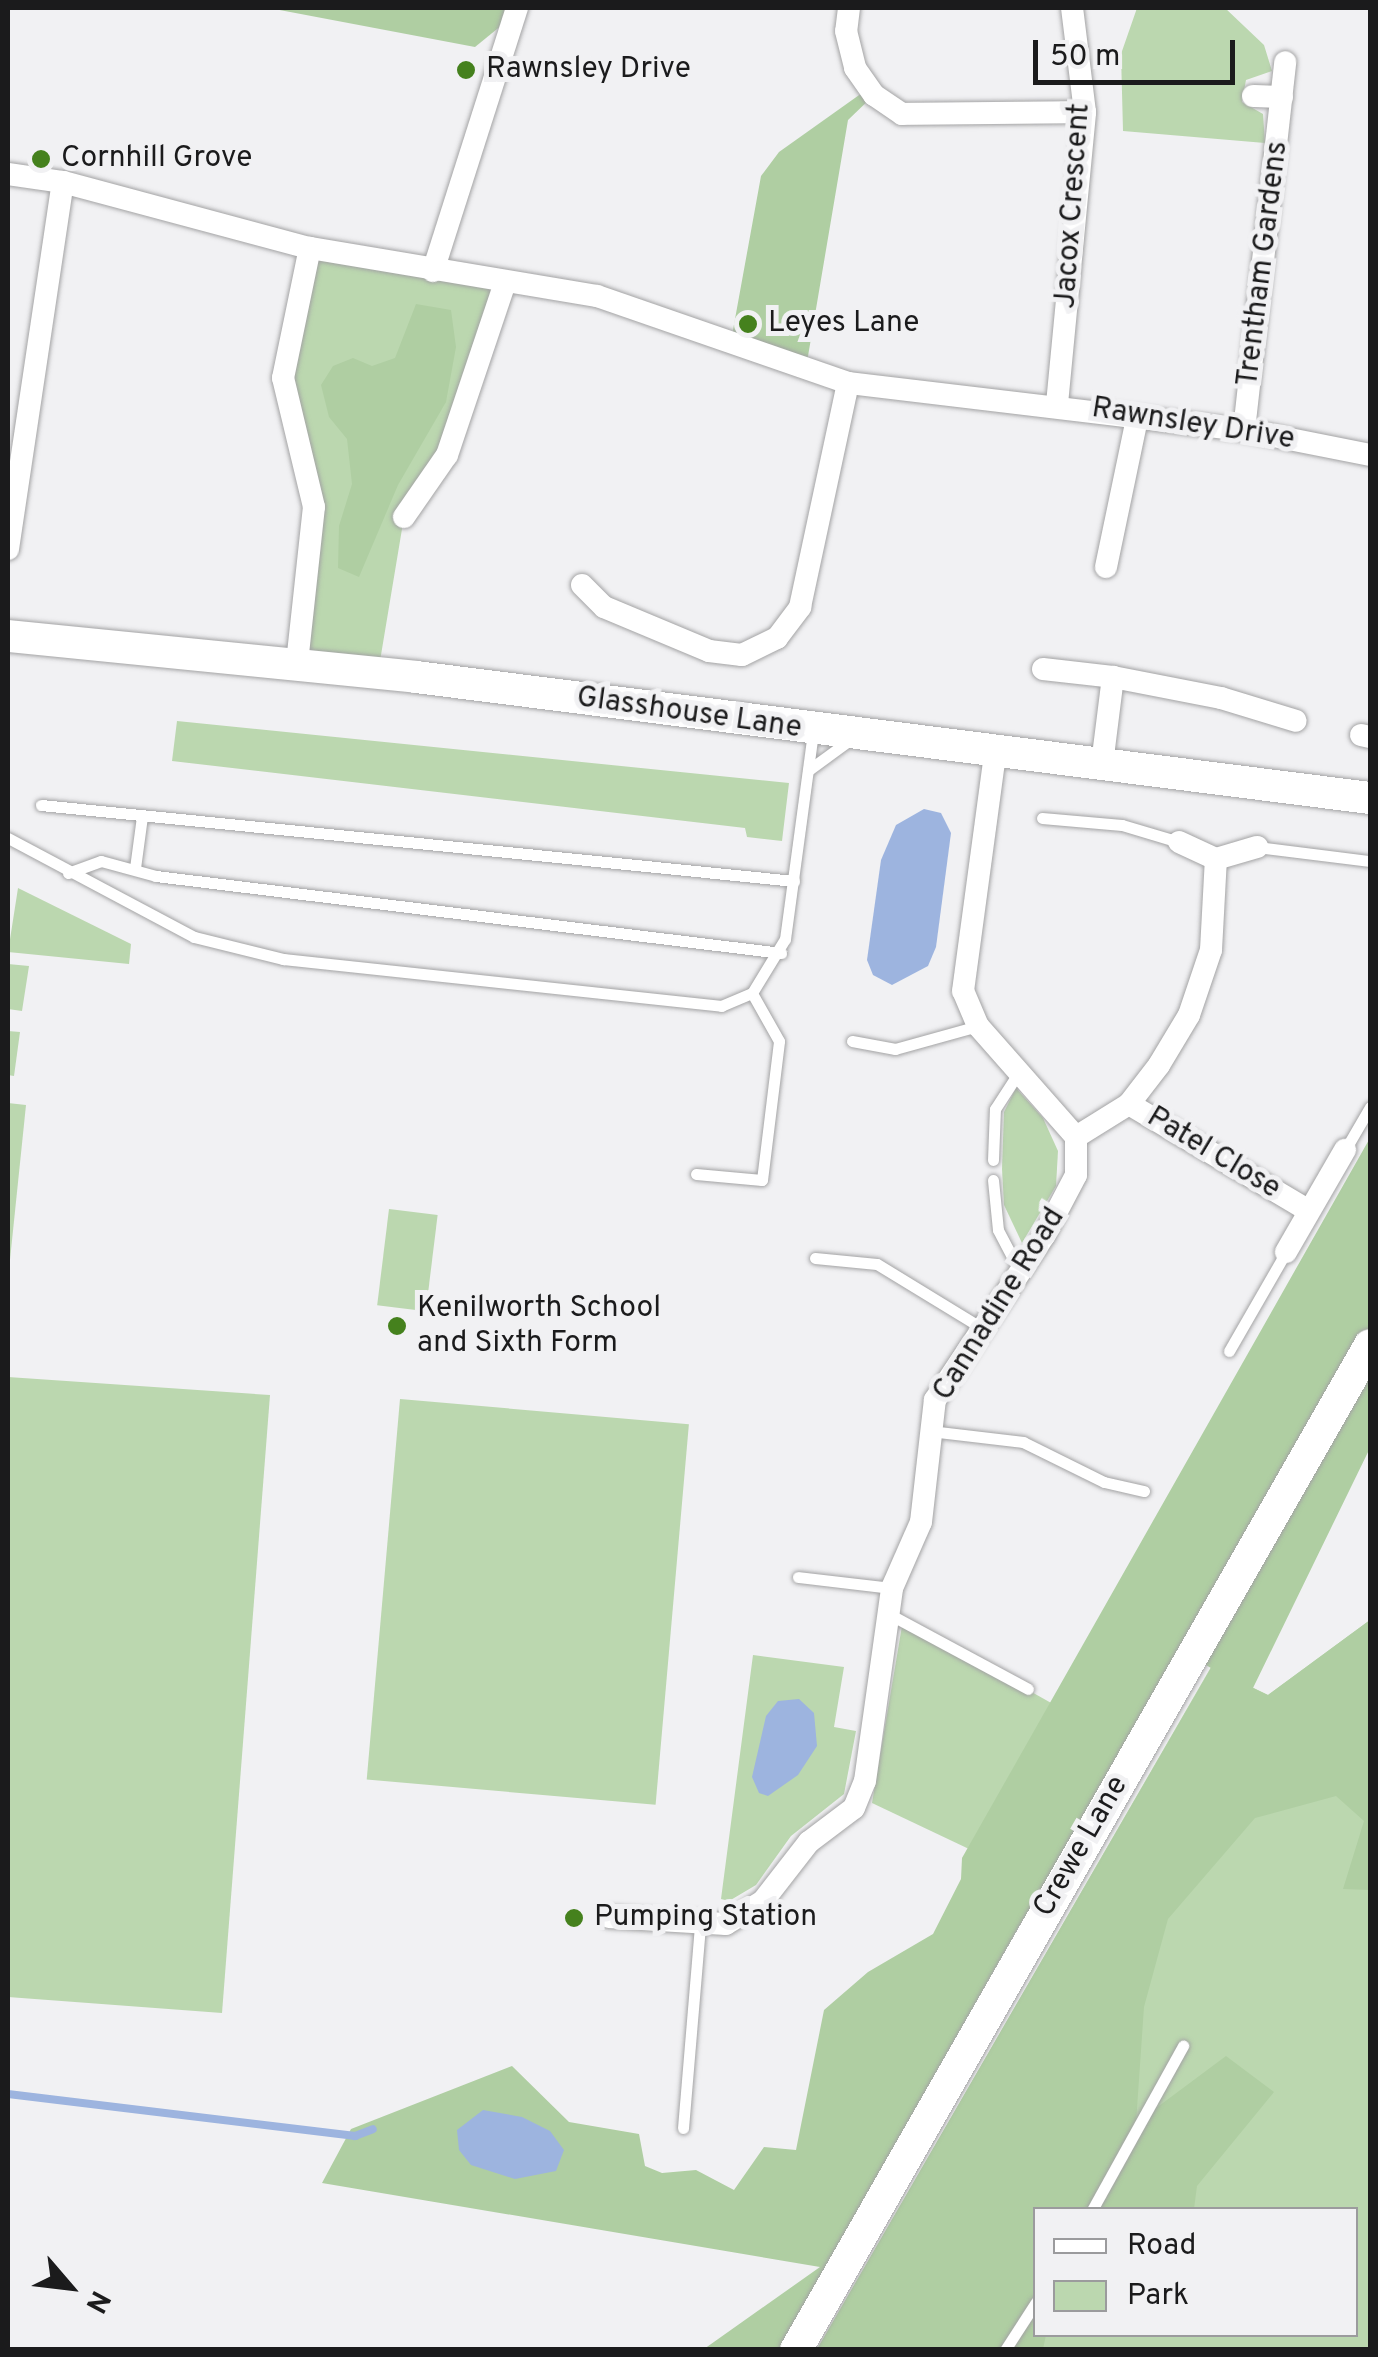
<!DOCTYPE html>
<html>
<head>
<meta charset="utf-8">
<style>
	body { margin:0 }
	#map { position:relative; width:1378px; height:2357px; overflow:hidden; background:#f1f1f3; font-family:Overpass,sans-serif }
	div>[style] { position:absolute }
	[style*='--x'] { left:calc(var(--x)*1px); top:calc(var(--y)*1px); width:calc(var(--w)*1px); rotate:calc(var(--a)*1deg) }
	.green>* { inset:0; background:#bbd7af; transform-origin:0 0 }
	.forest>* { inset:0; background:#afcea2 }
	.water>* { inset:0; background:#9db4df }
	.stream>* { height:8px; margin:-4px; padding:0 4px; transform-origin:4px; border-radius:4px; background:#9db4df }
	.roads { filter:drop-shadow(0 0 2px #a3a3a4) drop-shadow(0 0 2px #a3a3a4) }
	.lane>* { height:11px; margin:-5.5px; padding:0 5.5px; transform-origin:5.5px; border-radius:5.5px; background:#fff }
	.street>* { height:22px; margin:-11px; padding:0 11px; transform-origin:11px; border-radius:11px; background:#fff }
	.secondary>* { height:32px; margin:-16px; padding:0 16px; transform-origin:16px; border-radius:16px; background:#fff }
	.dots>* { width:28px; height:28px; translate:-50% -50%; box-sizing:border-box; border:5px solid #f1f1f3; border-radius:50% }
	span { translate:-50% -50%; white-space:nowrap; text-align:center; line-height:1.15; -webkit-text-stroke:10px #f1f1f3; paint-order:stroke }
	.poi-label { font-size:30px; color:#1b1b1c }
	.left { translate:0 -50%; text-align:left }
	.street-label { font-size:30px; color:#1b1b1c }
	.frame { position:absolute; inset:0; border:10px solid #1b1b1c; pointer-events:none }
	.legend { position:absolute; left:1033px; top:2207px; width:325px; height:130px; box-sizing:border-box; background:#f1f1f3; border:2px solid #9b9b9d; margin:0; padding:12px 18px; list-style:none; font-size:30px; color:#1b1b1c }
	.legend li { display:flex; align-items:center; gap:20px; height:50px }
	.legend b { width:50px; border:2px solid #9b9b9d }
	.north { position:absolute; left:20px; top:2237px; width:100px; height:100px; -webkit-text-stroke:8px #f1f1f3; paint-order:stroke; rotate:118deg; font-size:28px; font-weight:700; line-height:40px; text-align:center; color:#1b1b1c }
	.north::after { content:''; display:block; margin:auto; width:35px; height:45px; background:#1b1b1c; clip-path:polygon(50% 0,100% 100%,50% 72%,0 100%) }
	.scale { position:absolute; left:1033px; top:40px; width:202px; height:45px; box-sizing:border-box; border:5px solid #1b1b1c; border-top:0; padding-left:12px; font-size:30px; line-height:35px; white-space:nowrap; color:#1b1b1c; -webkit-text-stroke:8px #f1f1f3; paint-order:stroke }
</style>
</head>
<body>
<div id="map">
	<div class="green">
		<div style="clip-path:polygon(1137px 8px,1225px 8px,1264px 45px,1272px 71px,1246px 80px,1242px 102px,1263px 114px,1265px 143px,1123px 131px,1121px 54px)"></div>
		<div style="clip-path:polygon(310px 248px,505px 283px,471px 391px,404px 517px,378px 673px,297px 663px,314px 507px,283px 378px)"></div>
		<div style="clip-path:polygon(177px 721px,789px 783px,782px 841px,747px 837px,745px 828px,172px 761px)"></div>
		<div style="clip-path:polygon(18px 888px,131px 944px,129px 964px,8px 952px)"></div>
		<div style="clip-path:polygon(8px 964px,29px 966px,22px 1011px,8px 1009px)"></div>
		<div style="clip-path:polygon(8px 1031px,20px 1032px,14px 1076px,8px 1075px)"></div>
		<div style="clip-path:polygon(1016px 1088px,1043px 1118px,1058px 1151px,1056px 1186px,1022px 1243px,1004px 1205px,1002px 1169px,1004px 1112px)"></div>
		<div style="clip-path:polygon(8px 1103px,26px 1105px,8px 1279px)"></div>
		<div style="left:389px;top:1209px;width:49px;height:97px;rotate:7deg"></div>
		<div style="clip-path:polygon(8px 1377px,270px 1395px,222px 2013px,8px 1997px)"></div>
		<div style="left:400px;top:1399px;width:290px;height:382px;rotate:5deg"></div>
		<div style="clip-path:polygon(903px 1620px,1053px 1704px,969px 1849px,872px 1803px)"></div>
		<div style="clip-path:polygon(evenodd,1370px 1620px,1370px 2349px,817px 2350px,1211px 1667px,1268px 1695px,1370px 1620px,1036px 2210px,1356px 2210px,1356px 2334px,1036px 2334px,1036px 2210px)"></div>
		<div style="clip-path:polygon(753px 1655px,844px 1667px,834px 1727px,856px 1731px,844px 1794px,791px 1836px,756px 1885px,729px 1901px,721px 1899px)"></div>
	</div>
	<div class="forest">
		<div style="clip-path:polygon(269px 8px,507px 8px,502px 25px,475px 47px)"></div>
		<div style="clip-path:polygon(869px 88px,874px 95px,848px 120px,806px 368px,731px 341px,761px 176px,779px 152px)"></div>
		<div style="clip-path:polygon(416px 304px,451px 310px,456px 347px,446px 402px,398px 485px,359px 577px,338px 568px,339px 526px,352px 484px,347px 439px,329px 417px,321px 385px,333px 366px,353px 358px,372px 366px,395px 358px)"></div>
		<div style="clip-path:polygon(1370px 1138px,1370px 1448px,1253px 1688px,1268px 1695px,1370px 1620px,1370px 1890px,1343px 1889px,1364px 1821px,1336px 1796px,1255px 1818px,1168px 1919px,1144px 2007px,1136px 2123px,1226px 2056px,1274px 2092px,1197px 2186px,1194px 2209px,1036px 2210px,1036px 2334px,1046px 2335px,1043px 2349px,817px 2349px,1211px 1668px,1192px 1657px,1021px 1923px,779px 2349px,704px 2349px,820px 2267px,322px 2183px,351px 2129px,512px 2066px,569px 2122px,639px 2134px,645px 2166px,662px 2173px,696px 2170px,734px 2190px,764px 2147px,796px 2150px,824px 2010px,868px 1972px,933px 1934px,961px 1879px,962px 1858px)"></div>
	</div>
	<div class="water">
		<div style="clip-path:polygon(924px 809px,941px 813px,951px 833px,936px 947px,928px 966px,892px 985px,873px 975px,867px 960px,881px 860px,896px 825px)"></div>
		<div style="clip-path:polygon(799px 1699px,814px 1713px,817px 1746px,798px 1775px,768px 1796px,759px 1793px,752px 1777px,766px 1716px,778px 1701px)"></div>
		<div style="clip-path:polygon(483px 2110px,522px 2117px,550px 2131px,564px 2150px,556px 2171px,515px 2179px,471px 2165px,459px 2150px,457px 2130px)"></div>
	</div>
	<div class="stream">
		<div style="--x:8;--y:2094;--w:350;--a:6.9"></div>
		<div style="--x:355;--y:2136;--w:19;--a:-21"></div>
	</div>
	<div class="roads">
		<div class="lane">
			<div style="--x:810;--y:769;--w:46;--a:-36.1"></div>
			<div style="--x:41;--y:805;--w:757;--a:5.76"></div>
			<div style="--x:1042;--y:818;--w:80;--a:5"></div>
			<div style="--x:1122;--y:825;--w:59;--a:16.6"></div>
			<div style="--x:8;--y:838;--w:211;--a:28"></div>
			<div style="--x:194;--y:937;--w:92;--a:13.9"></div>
			<div style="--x:283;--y:959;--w:441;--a:6.1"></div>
			<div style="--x:721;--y:1006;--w:34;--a:-23"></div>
			<div style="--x:752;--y:993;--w:63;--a:-58.6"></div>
			<div style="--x:785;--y:939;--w:210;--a:-82.3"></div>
			<div style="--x:1257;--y:847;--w:114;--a:7.1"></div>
			<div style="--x:135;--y:868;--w:52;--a:-82.3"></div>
			<div style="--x:68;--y:873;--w:35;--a:-20"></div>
			<div style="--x:101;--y:861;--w:57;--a:15.3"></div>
			<div style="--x:156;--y:876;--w:630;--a:7.02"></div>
			<div style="--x:852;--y:1041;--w:44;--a:10.5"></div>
			<div style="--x:895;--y:1049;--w:86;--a:-15.5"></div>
			<div style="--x:1345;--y:1150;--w:50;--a:-59.8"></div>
			<div style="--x:993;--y:1160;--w:51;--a:-87.8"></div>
			<div style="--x:995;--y:1109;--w:44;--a:-57"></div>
			<div style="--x:696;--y:1174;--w:66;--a:5.2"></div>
			<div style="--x:762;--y:1180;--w:140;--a:-83"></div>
			<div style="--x:779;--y:1041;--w:55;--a:-119.4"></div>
			<div style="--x:993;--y:1180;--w:50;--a:84.3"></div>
			<div style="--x:998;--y:1230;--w:45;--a:62.3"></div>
			<div style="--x:815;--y:1258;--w:62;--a:5.5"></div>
			<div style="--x:877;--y:1264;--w:123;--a:31.4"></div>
			<div style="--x:1229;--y:1351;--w:114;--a:-60.1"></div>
			<div style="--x:930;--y:1431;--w:94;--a:6.7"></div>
			<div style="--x:1023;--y:1442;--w:90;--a:26.3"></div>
			<div style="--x:1104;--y:1482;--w:41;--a:12.7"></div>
			<div style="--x:798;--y:1577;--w:95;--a:6.7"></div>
			<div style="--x:887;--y:1613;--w:160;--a:28.3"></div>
			<div style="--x:683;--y:2128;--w:202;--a:-85.2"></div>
			<div style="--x:1092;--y:2210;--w:188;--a:-61"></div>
			<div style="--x:1005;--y:2350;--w:57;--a:-57.1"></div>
		</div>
		<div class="street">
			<div style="--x:849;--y:8;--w:23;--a:97"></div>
			<div style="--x:846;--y:31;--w:38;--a:76"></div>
			<div style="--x:855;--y:68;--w:33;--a:55"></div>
			<div style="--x:874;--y:95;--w:34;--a:34"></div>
			<div style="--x:902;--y:114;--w:183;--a:-0.6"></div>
			<div style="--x:1253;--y:96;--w:29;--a:2"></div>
			<div style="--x:8;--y:174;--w:56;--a:8.3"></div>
			<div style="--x:63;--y:182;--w:256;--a:15"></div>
			<div style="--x:310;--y:248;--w:291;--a:9.5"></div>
			<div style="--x:597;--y:296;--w:266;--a:19.1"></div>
			<div style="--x:848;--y:383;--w:399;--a:6.8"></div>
			<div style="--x:1244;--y:430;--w:128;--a:11.2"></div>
			<div style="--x:433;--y:271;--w:276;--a:-72.3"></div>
			<div style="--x:1057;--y:404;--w:293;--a:-84.5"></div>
			<div style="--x:1085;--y:112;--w:105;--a:-97.1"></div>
			<div style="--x:1244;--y:430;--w:370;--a:-83.6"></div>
			<div style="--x:404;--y:517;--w:75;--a:-55.3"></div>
			<div style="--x:447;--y:455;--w:182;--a:-71.4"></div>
			<div style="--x:8;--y:549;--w:371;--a:-81.5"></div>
			<div style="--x:1106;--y:567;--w:152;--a:-78.2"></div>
			<div style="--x:582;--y:585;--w:31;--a:45"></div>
			<div style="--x:604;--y:607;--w:114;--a:22.7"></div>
			<div style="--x:709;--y:651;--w:33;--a:7"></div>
			<div style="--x:742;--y:655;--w:39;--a:-26"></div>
			<div style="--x:777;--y:638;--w:39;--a:-53"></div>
			<div style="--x:800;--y:607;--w:229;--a:-77.9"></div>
			<div style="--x:297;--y:663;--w:157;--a:-83.8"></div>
			<div style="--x:314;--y:507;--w:133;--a:-103.5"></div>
			<div style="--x:283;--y:378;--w:133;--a:-78.3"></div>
			<div style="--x:1043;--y:669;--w:70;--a:6.5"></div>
			<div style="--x:1361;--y:735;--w:9;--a:13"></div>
			<div style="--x:1102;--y:764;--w:88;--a:-82.8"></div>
			<div style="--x:1113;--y:677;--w:110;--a:11"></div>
			<div style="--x:1221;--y:698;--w:78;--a:17"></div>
			<div style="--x:1179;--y:842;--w:41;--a:24.7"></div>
			<div style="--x:1129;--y:1104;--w:209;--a:30.7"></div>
			<div style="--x:1076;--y:1137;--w:62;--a:-31.9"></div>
			<div style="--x:1129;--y:1104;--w:49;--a:-52.4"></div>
			<div style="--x:1159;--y:1065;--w:58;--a:-59"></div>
			<div style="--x:1189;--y:1015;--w:69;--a:-71.3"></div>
			<div style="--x:1211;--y:950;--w:91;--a:-86.9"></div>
			<div style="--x:1216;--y:859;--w:43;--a:-16.3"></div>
			<div style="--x:1286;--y:1252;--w:118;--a:-60"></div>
			<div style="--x:609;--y:1917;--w:117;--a:3.4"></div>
			<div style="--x:726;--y:1924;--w:44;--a:-31.9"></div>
			<div style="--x:763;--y:1901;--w:75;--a:-52.1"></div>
			<div style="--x:809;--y:1842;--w:56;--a:-37.1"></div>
			<div style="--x:854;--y:1808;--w:29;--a:-68"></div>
			<div style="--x:865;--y:1781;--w:195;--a:-82"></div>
			<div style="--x:892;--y:1588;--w:72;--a:-66.3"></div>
			<div style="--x:921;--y:1522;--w:123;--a:-83.5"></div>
			<div style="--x:935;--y:1400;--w:197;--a:-56.4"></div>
			<div style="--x:1044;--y:1236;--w:69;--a:-62.3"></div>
			<div style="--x:1076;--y:1175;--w:38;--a:-90"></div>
			<div style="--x:1076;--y:1137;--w:148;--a:-131.4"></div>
			<div style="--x:978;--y:1026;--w:38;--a:-113"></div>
			<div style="--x:963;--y:991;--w:239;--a:-82.3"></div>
		</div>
		<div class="secondary">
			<div style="--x:8;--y:636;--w:410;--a:5.7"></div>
			<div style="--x:416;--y:677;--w:962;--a:7.23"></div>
			<div style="--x:796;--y:2350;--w:1157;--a:-60.27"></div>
		</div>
	</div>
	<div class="dots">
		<div style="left:466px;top:70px;background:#45811d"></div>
		<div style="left:41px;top:159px;background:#45811d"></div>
		<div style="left:748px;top:324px;background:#45811d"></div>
		<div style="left:397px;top:1326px;background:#45811d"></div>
		<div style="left:574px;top:1918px;background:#45811d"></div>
	</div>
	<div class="poi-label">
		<span class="left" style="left:486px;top:70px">Rawnsley Drive</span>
		<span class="left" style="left:61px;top:159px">Cornhill Grove</span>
		<span class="left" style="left:768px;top:324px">Leyes Lane</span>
		<span class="left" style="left:417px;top:1326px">Kenilworth School<br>and Sixth Form</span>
		<span class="left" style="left:594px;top:1918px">Pumping Station</span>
	</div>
	<div class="street-label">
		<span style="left:1074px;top:206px;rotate:-86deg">Jacox Crescent</span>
		<span style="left:1264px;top:264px;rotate:-83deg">Trentham Gardens</span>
		<span style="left:1193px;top:425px;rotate:9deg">Rawnsley Drive</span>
		<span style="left:689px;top:714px;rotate:8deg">Glasshouse Lane</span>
		<span style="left:1213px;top:1154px;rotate:31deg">Patel Close</span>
		<span style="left:1000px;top:1305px;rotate:-58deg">Cannadine Road</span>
		<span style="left:1082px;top:1847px;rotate:-60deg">Crewe Lane</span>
	</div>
	<div class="frame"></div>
	<ul class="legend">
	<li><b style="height:12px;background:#fff"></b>Road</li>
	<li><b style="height:28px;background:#bbd7af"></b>Park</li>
	</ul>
	<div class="north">N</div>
	<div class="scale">50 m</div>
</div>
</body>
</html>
